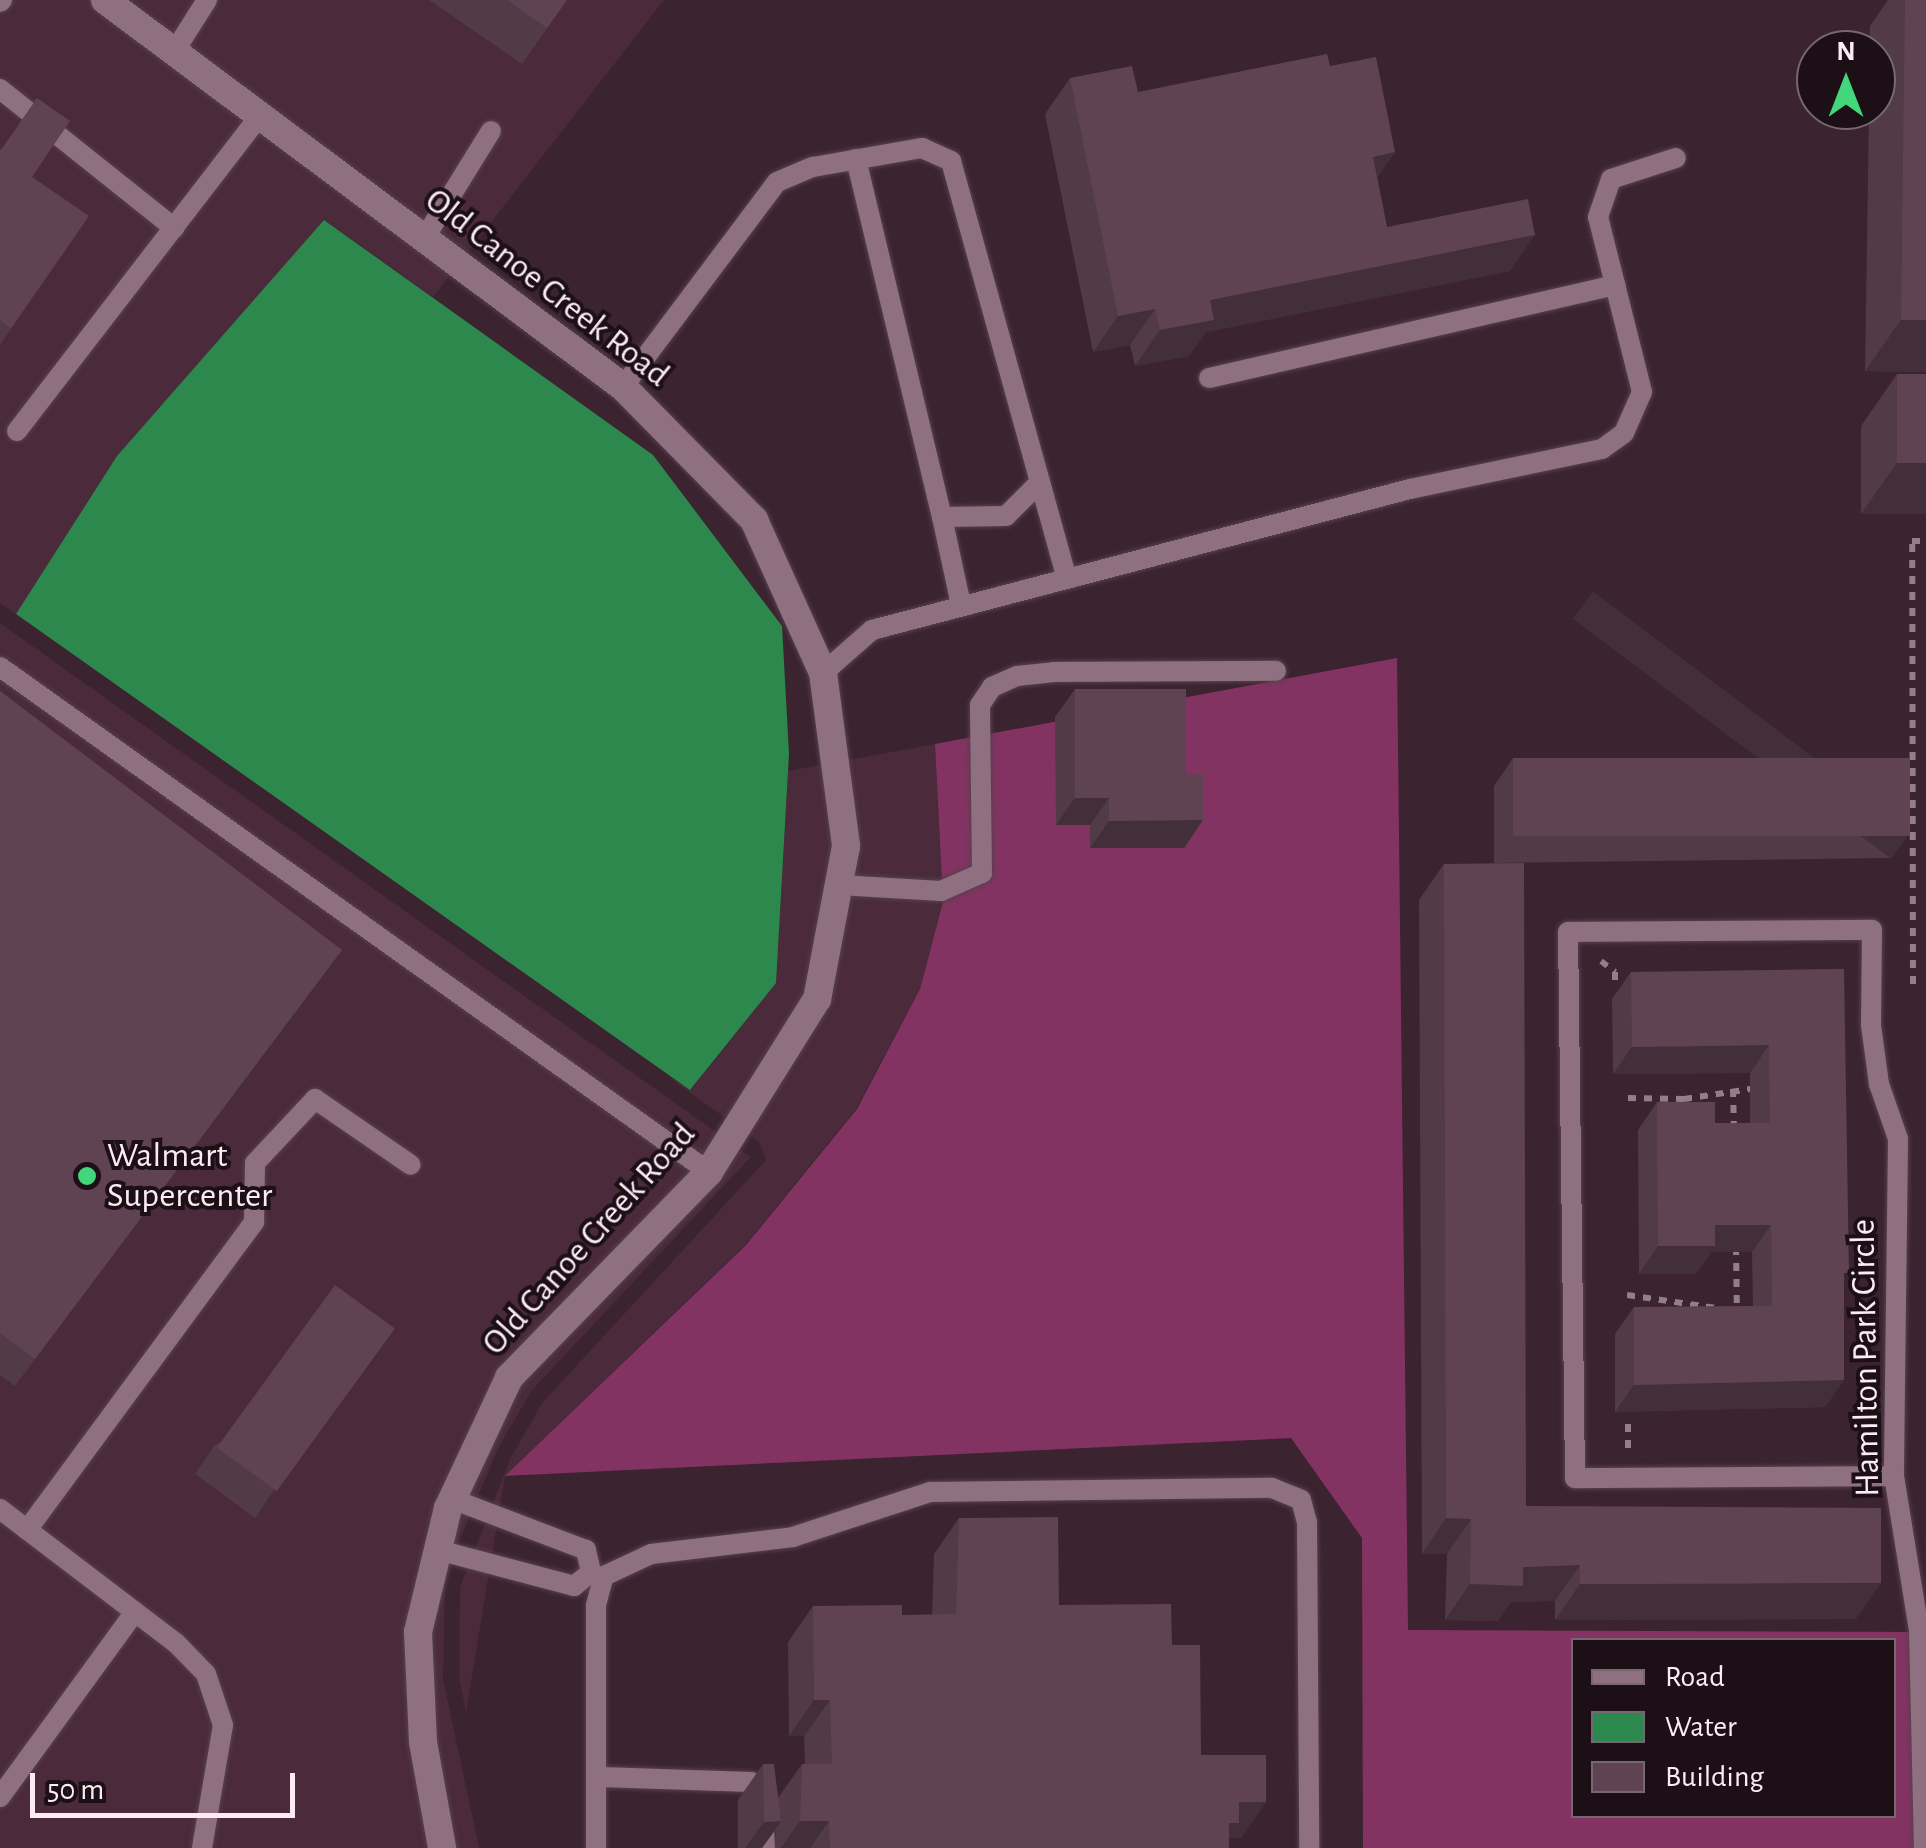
<!DOCTYPE html>
<html>
<head>
<meta charset="utf-8">
<style>
	body { margin:0 }
	#map { position:relative; width:1926px; height:1848px; overflow:hidden; background:#3c2330; font-family:"Alegreya Sans",sans-serif }
	div>[style] { position:absolute }
	[style*='--x'] { left:calc(var(--x)*1px); top:calc(var(--y)*1px); width:calc(var(--w)*1px); rotate:calc(var(--a)*1deg) }
	.built>* { inset:0; background:#4a2a3b }
	.forest>* { inset:0; background:#833362 }
	.water>* { inset:0; background:#2d884e }
	.path>* { height:6px; margin-top:-3px; transform-origin:0; background:repeating-linear-gradient(90deg,#937e89 0 8px,transparent 0 16px) }
	.roads { filter:drop-shadow(0 0 2px #56414d) drop-shadow(0 0 2px #56414d) }
	.service>* { height:20px; margin:-10px; padding:0 10px; transform-origin:10px; border-radius:10px; background:#8f7080 }
	.minor>* { height:28px; margin:-14px; padding:0 14px; transform-origin:14px; border-radius:14px; background:#8f7080 }
	.wall>* { inset:0; background:#523a47 }
	.shaded-wall>* { inset:0; background:#422f39; transform-origin:0 0 }
	.building>* { inset:0; background:#5f4352; transform-origin:0 0 }
	.dots>* { width:28px; height:28px; translate:-50% -50%; box-sizing:border-box; border:5px solid #1c1016; border-radius:50% }
	span { translate:-50% -50%; white-space:nowrap; text-align:center; line-height:1.15; -webkit-text-stroke:8px #1c1016; paint-order:stroke }
	.street-label { font-size:35px; color:#fcebf3 }
	.poi-label { font-size:35px; color:#fcebf3 }
	.left { translate:0 -50%; text-align:left }
	.legend { position:absolute; left:1571px; top:1638px; width:325px; height:180px; box-sizing:border-box; background:#1c1016; border:2px solid #76686e; margin:0; padding:12px 18px; list-style:none; font-size:30px; color:#fcebf3 }
	.legend li { display:flex; align-items:center; gap:20px; height:50px }
	.legend b { width:50px; border:2px solid #76686e }
	.north { position:absolute; left:1796px; top:30px; width:100px; height:100px; box-sizing:border-box; background:#1c1016; border:2px solid #76686e; border-radius:50%; rotate:0deg; font-size:28px; font-weight:700; line-height:40px; text-align:center; color:#fcebf3 }
	.north::after { content:''; display:block; margin:auto; width:35px; height:45px; background:#43d77b; clip-path:polygon(50% 0,100% 100%,50% 72%,0 100%) }
	.scale { position:absolute; left:30px; top:1773px; width:265px; height:45px; box-sizing:border-box; border:5px solid #fcebf3; border-top:0; padding-left:12px; font-size:30px; line-height:35px; white-space:nowrap; color:#fcebf3; -webkit-text-stroke:8px #1c1016; paint-order:stroke }
</style>
</head>
<body>
<div id="map">
	<div class="built">
		<div style="clip-path:polygon(0 0,664px 0,433px 297px,325px 220px,117px 456px,16px 614px,0 603px)"></div>
		<div style="clip-path:polygon(0 623px,751px 1157px,531px 1391px,498px 1449px,457px 1546px,445px 1583px,443px 1679px,479px 1848px,0 1848px)"></div>
		<div style="clip-path:polygon(935px 744px,943px 902px,920px 989px,856px 1109px,746px 1244px,505px 1476px,466px 1712px,459px 1677px,460px 1587px,511px 1457px,543px 1402px,766px 1160px,759px 1142px,664px 1074px,691px 1090px,776px 983px,788px 771px)"></div>
	</div>
	<div class="forest">
		<div style="clip-path:polygon(evenodd,1397px 658px,1408px 1630px,1926px 1632px,1926px 1848px,1363px 1848px,1362px 1538px,1291px 1438px,505px 1476px,746px 1245px,857px 1109px,920px 989px,943px 902px,935px 744px,1397px 658px,1574px 1640px,1894px 1640px,1894px 1816px,1574px 1816px,1574px 1640px)"></div>
	</div>
	<div class="water">
		<div style="clip-path:polygon(324px 220px,653px 455px,782px 626px,789px 754px,776px 983px,690px 1090px,16px 614px,117px 456px)"></div>
	</div>
	<div class="path">
		<div style="--x:1601;--y:961;--w:18;--a:38"></div>
		<div style="--x:1615;--y:972;--w:12;--a:90"></div>
		<div style="--x:1913;--y:984;--w:443;--a:-90.1"></div>
		<div style="--x:1912;--y:541;--w:14;--a:0"></div>
		<div style="--x:1733;--y:1089;--w:41;--a:88.6"></div>
		<div style="--x:1628;--y:1098;--w:56;--a:1"></div>
		<div style="--x:1684;--y:1099;--w:74;--a:-8.6"></div>
		<div style="--x:1736;--y:1247;--w:68;--a:89.2"></div>
		<div style="--x:1627;--y:1295;--w:97;--a:8.3"></div>
		<div style="--x:1628;--y:1424;--w:27;--a:90"></div>
	</div>
	<div class="roads">
		<div class="service">
			<div style="--x:0;--y:2;--w:3;--a:-45"></div>
			<div style="--x:174;--y:52;--w:62;--a:-57.6"></div>
			<div style="--x:0;--y:89;--w:223;--a:38.6"></div>
			<div style="--x:856;--y:159;--w:368;--a:76.5"></div>
			<div style="--x:942;--y:517;--w:64;--a:-0.9"></div>
			<div style="--x:1006;--y:516;--w:48;--a:-45"></div>
			<div style="--x:424;--y:239;--w:127;--a:-58.2"></div>
			<div style="--x:1209;--y:378;--w:417;--a:-12.9"></div>
			<div style="--x:623;--y:387;--w:256;--a:-53.1"></div>
			<div style="--x:777;--y:182;--w:39;--a:-23"></div>
			<div style="--x:813;--y:167;--w:111;--a:-9.9"></div>
			<div style="--x:922;--y:148;--w:32;--a:24"></div>
			<div style="--x:951;--y:161;--w:433;--a:74.5"></div>
			<div style="--x:17;--y:431;--w:398;--a:-52.4"></div>
			<div style="--x:942;--y:517;--w:90;--a:77.8"></div>
			<div style="--x:0;--y:667;--w:870;--a:35.46"></div>
			<div style="--x:823;--y:673;--w:65;--a:-41.3"></div>
			<div style="--x:872;--y:630;--w:556;--a:-14.69"></div>
			<div style="--x:1410;--y:489;--w:196;--a:-11.8"></div>
			<div style="--x:1602;--y:449;--w:27;--a:-36"></div>
			<div style="--x:1624;--y:433;--w:45;--a:-66.3"></div>
			<div style="--x:1642;--y:392;--w:180;--a:-104.1"></div>
			<div style="--x:1598;--y:217;--w:40;--a:-71.1"></div>
			<div style="--x:1611;--y:179;--w:68;--a:-17.9"></div>
			<div style="--x:839;--y:885;--w:102;--a:3.4"></div>
			<div style="--x:941;--y:891;--w:45;--a:-23.7"></div>
			<div style="--x:982;--y:873;--w:168;--a:-90.7"></div>
			<div style="--x:980;--y:705;--w:22;--a:-56"></div>
			<div style="--x:992;--y:687;--w:27;--a:-24"></div>
			<div style="--x:1017;--y:676;--w:37;--a:-6"></div>
			<div style="--x:1054;--y:672;--w:222;--a:-0.3"></div>
			<div style="--x:1894;--y:1476;--w:319;--a:179.6"></div>
			<div style="--x:1575;--y:1478;--w:546;--a:-90.73"></div>
			<div style="--x:1568;--y:932;--w:304;--a:-0.4"></div>
			<div style="--x:1872;--y:930;--w:95;--a:90.6"></div>
			<div style="--x:1871;--y:1025;--w:60;--a:82.3"></div>
			<div style="--x:1879;--y:1084;--w:58;--a:70.9"></div>
			<div style="--x:1898;--y:1139;--w:337;--a:90.7"></div>
			<div style="--x:1894;--y:1476;--w:156;--a:80.8"></div>
			<div style="--x:1919;--y:1630;--w:218;--a:88.7"></div>
			<div style="--x:0;--y:1509;--w:221;--a:37.3"></div>
			<div style="--x:176;--y:1643;--w:43;--a:45.9"></div>
			<div style="--x:206;--y:1674;--w:54;--a:71.6"></div>
			<div style="--x:223;--y:1725;--w:125;--a:99.7"></div>
			<div style="--x:27;--y:1530;--w:383;--a:-53.6"></div>
			<div style="--x:254;--y:1222;--w:59;--a:-89"></div>
			<div style="--x:255;--y:1163;--w:88;--a:-46.8"></div>
			<div style="--x:315;--y:1099;--w:116;--a:34.5"></div>
			<div style="--x:438;--y:1550;--w:141;--a:14.8"></div>
			<div style="--x:574;--y:1586;--w:22;--a:-39"></div>
			<div style="--x:591;--y:1572;--w:23;--a:-103"></div>
			<div style="--x:586;--y:1550;--w:143;--a:-159.2"></div>
			<div style="--x:600;--y:1777;--w:151;--a:1.9"></div>
			<div style="--x:751;--y:1782;--w:13;--a:32"></div>
			<div style="--x:762;--y:1789;--w:59;--a:87.1"></div>
			<div style="--x:0;--y:1797;--w:229;--a:-53.9"></div>
			<div style="--x:596;--y:1848;--w:243;--a:-90"></div>
			<div style="--x:596;--y:1605;--w:30;--a:-75"></div>
			<div style="--x:604;--y:1576;--w:52;--a:-25.1"></div>
			<div style="--x:651;--y:1554;--w:143;--a:-6.8"></div>
			<div style="--x:793;--y:1537;--w:144;--a:-18.2"></div>
			<div style="--x:930;--y:1492;--w:342;--a:-0.7"></div>
			<div style="--x:1272;--y:1488;--w:31;--a:22"></div>
			<div style="--x:1301;--y:1500;--w:23;--a:75"></div>
			<div style="--x:1307;--y:1522;--w:326;--a:89.6"></div>
		</div>
		<div class="minor">
			<div style="--x:105;--y:0;--w:647;--a:36.76"></div>
			<div style="--x:623;--y:387;--w:187;--a:45.4"></div>
			<div style="--x:754;--y:520;--w:168;--a:65.7"></div>
			<div style="--x:823;--y:673;--w:175;--a:82.4"></div>
			<div style="--x:846;--y:846;--w:156;--a:100.7"></div>
			<div style="--x:817;--y:999;--w:204;--a:122"></div>
			<div style="--x:709;--y:1172;--w:287;--a:134.2"></div>
			<div style="--x:509;--y:1378;--w:144;--a:115.1"></div>
			<div style="--x:448;--y:1508;--w:128;--a:103.6"></div>
			<div style="--x:418;--y:1632;--w:110;--a:87.4"></div>
			<div style="--x:423;--y:1742;--w:108;--a:79.8"></div>
		</div>
	</div>
	<div class="wall">
		<div style="clip-path:polygon(429px 0,567px 0,522px 64px)"></div>
		<div style="clip-path:polygon(1888px 0,1905px 0,1926px 372px,1865px 371px,1869px 110px,1876px 110px,1876px 50px,1869px 50px,1870px 26px)"></div>
		<div style="clip-path:polygon(1330px 66px,1395px 152px,1377px 177px,1387px 227px,1510px 271px,1206px 332px,1189px 356px,1135px 366px,1130px 345px,1093px 352px,1045px 114px,1070px 78px,1138px 92px)"></div>
		<div style="clip-path:polygon(0 149px,32px 177px,89px 216px,0 345px)"></div>
		<div style="clip-path:polygon(1897px 374px,1926px 514px,1861px 514px,1861px 426px)"></div>
		<div style="clip-path:polygon(1075px 689px,1186px 774px,1203px 820px,1184px 848px,1090px 848px,1090px 825px,1056px 825px,1055px 717px)"></div>
		<div style="clip-path:polygon(0 691px,342px 950px,15px 1386px,0 1375px)"></div>
		<div style="clip-path:polygon(1513px 758px,1911px 831px,1891px 858px,1494px 863px,1494px 786px)"></div>
		<div style="clip-path:polygon(1444px 864px,1526px 1506px,1856px 1619px,1555px 1620px,1555px 1601px,1511px 1602px,1498px 1621px,1445px 1620px,1447px 1554px,1422px 1554px,1419px 900px)"></div>
		<div style="clip-path:polygon(1844px 969px,1844px 1380px,1825px 1407px,1615px 1412px,1615px 1334px,1634px 1307px,1753px 1306px,1752px 1252px,1711px 1252px,1696px 1274px,1639px 1274px,1638px 1130px,1657px 1102px,1715px 1123px,1750px 1123px,1750px 1073px,1613px 1074px,1612px 999px,1631px 972px)"></div>
		<div style="clip-path:polygon(395px 1329px,255px 1518px,195px 1474px,214px 1446px)"></div>
		<div style="clip-path:polygon(959px 1518px,1059px 1605px,1172px 1645px,1201px 1755px,1266px 1802px,1241px 1838px,1229px 1838px,1229px 1848px,775px 1848px,776px 1829px,762px 1848px,738px 1848px,738px 1800px,763px 1764px,778px 1798px,802px 1764px,805px 1764px,804px 1736px,789px 1736px,788px 1642px,813px 1606px,902px 1615px,932px 1615px,934px 1554px)"></div>
	</div>
	<div class="shaded-wall">
		<div style="clip-path:polygon(1395px 152px,1370px 188px,1373px 157px)"></div>
		<div style="clip-path:polygon(1535px 235px,1510px 271px,1206px 332px,1189px 356px,1135px 366px,1160px 330px,1210px 300px)"></div>
		<div style="clip-path:polygon(1155px 309px,1130px 345px,1093px 352px,1118px 316px)"></div>
		<div style="clip-path:polygon(1901px 320px,1926px 320px,1926px 372px,1865px 371px)"></div>
		<div style="clip-path:polygon(1897px 463px,1926px 463px,1926px 514px,1861px 514px)"></div>
		<div style="clip-path:polygon(1075px 798px,1109px 798px,1090px 825px,1056px 825px)"></div>
		<div style="clip-path:polygon(1203px 820px,1184px 848px,1090px 848px,1109px 821px)"></div>
		<div style="left:1911px;top:831px;width:34px;height:398px;rotate:127deg"></div>
		<div style="clip-path:polygon(342px 950px,323px 978px,15px 1386px,35px 1359px)"></div>
		<div style="clip-path:polygon(1769px 1045px,1750px 1073px,1613px 1074px,1632px 1047px)"></div>
		<div style="clip-path:polygon(1715px 1225px,1771px 1225px,1752px 1252px,1711px 1252px,1696px 1274px,1639px 1274px,1658px 1246px)"></div>
		<div style="clip-path:polygon(395px 1329px,376px 1356px,255px 1518px,274px 1490px)"></div>
		<div style="clip-path:polygon(1844px 1380px,1825px 1407px,1615px 1412px,1634px 1385px)"></div>
		<div style="clip-path:polygon(1446px 1518px,1471px 1519px,1447px 1554px,1422px 1554px)"></div>
		<div style="clip-path:polygon(1580px 1565px,1555px 1601px,1511px 1602px,1498px 1621px,1445px 1620px,1470px 1584px,1523px 1567px)"></div>
		<div style="clip-path:polygon(1881px 1583px,1856px 1619px,1555px 1620px,1580px 1584px)"></div>
		<div style="clip-path:polygon(814px 1700px,830px 1700px,804px 1736px,789px 1736px)"></div>
		<div style="clip-path:polygon(1239px 1802px,1266px 1802px,1241px 1838px,1228px 1838px,1212px 1848px)"></div>
		<div style="clip-path:polygon(781px 1821px,762px 1848px,745px 1848px,764px 1822px)"></div>
		<div style="clip-path:polygon(800px 1821px,829px 1821px,810px 1848px,781px 1848px)"></div>
	</div>
	<div class="building">
		<div style="clip-path:polygon(507px 0,567px 0,547px 28px)"></div>
		<div style="clip-path:polygon(1905px 0,1926px 0,1926px 320px,1901px 320px)"></div>
		<div style="clip-path:polygon(1327px 54px,1330px 66px,1376px 57px,1395px 152px,1373px 157px,1387px 227px,1528px 199px,1535px 235px,1210px 300px,1214px 320px,1160px 330px,1155px 309px,1118px 316px,1070px 78px,1132px 66px,1138px 92px)"></div>
		<div style="clip-path:polygon(37px 98px,70px 121px,32px 177px,89px 216px,11px 328px,0 320px,0 149px,1px 150px)"></div>
		<div style="left:1897px;top:374px;width:29px;height:89px"></div>
		<div style="clip-path:polygon(1075px 689px,1186px 689px,1186px 774px,1203px 774px,1203px 820px,1109px 821px,1109px 798px,1075px 798px)"></div>
		<div style="clip-path:polygon(0 691px,342px 950px,35px 1359px,0 1333px)"></div>
		<div style="left:1513px;top:758px;width:397px;height:78px"></div>
		<div style="clip-path:polygon(1524px 863px,1526px 1506px,1881px 1508px,1881px 1583px,1580px 1584px,1580px 1565px,1523px 1567px,1523px 1586px,1470px 1584px,1471px 1519px,1446px 1518px,1444px 864px)"></div>
		<div style="clip-path:polygon(1844px 969px,1849px 1273px,1844px 1273px,1844px 1380px,1634px 1385px,1634px 1307px,1772px 1306px,1771px 1225px,1715px 1225px,1715px 1246px,1658px 1246px,1657px 1102px,1715px 1102px,1715px 1123px,1770px 1123px,1769px 1045px,1632px 1047px,1631px 972px)"></div>
		<div style="left:335px;top:1285px;width:74px;height:201px;rotate:36deg"></div>
		<div style="clip-path:polygon(1058px 1517px,1059px 1605px,1171px 1604px,1172px 1645px,1200px 1645px,1201px 1755px,1266px 1755px,1266px 1802px,1239px 1802px,1239px 1823px,1229px 1823px,1229px 1848px,830px 1848px,829px 1821px,800px 1821px,802px 1764px,832px 1764px,830px 1700px,814px 1700px,813px 1606px,902px 1605px,902px 1615px,956px 1614px,959px 1518px)"></div>
		<div style="clip-path:polygon(763px 1764px,774px 1764px,781px 1821px,764px 1822px)"></div>
	</div>
	<div class="dots">
		<div style="left:87px;top:1176px;background:#43d77b"></div>
	</div>
	<div class="street-label">
		<span style="left:547px;top:288px;rotate:38deg">Old Canoe Creek Road</span>
		<span style="left:589px;top:1239px;rotate:-48deg">Old Canoe Creek Road</span>
		<span style="left:1866px;top:1358px;rotate:-91deg">Hamilton Park Circle</span>
	</div>
	<div class="poi-label">
		<span class="left" style="left:107px;top:1176px">Walmart<br>Supercenter</span>
	</div>
	<ul class="legend">
	<li><b style="height:12px;background:#8f7080"></b>Road</li>
	<li><b style="height:28px;background:#2d884e"></b>Water</li>
	<li><b style="height:28px;background:#5f4352"></b>Building</li>
	</ul>
	<div class="north">N</div>
	<div class="scale">50 m</div>
</div>
</body>
</html>
